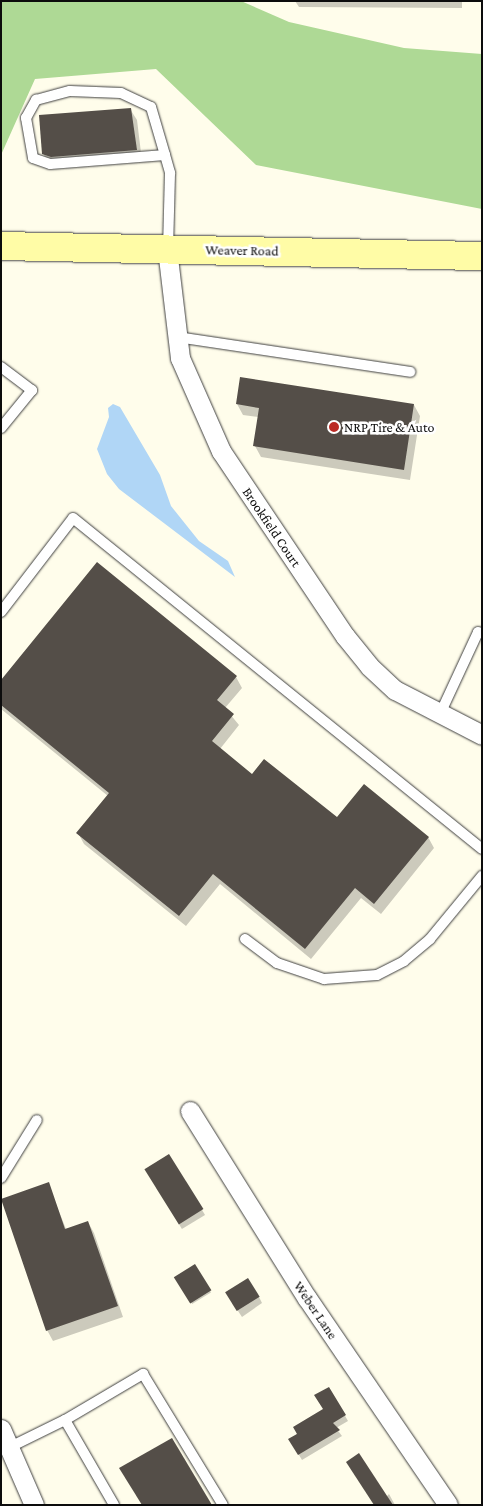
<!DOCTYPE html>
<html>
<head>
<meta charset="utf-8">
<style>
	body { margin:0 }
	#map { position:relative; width:483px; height:1506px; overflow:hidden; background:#fffdeb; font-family:"Crimson Pro",serif }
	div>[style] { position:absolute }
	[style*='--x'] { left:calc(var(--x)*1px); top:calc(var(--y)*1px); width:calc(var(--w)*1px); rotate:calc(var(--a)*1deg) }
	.forest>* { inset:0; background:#aed995 }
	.water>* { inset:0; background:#b0d6f6 }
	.shadow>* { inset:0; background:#0003; transform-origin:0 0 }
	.building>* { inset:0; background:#544e48; transform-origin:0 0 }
	.roads { filter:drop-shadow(0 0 1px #3f3f3f) drop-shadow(0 0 1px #3f3f3f) }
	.lane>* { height:10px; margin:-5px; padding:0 5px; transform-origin:5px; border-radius:5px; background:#fff }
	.street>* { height:19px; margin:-9.5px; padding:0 9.5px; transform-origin:9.5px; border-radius:9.5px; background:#fff }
	.secondary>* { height:28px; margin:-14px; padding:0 14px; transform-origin:14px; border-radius:14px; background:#fffca6 }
	.dots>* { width:14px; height:14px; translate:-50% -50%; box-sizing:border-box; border:2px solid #fff; border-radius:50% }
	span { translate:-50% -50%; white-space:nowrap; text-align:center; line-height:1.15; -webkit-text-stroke:5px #fff; paint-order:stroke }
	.street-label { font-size:14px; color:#0c0c0c }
	.poi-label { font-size:14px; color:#0c0c0c }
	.left { translate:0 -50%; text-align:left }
	.frame { position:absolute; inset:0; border:2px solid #0c0c0c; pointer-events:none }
</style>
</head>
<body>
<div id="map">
	<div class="forest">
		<div style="clip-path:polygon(1px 1px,241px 1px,289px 22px,404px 48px,482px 54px,482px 209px,256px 165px,156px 69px,35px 79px,1px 155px)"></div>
	</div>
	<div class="water">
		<div style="clip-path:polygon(113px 404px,120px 407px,160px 475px,171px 506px,199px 541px,228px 561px,235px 577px,119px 489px,107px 474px,97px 449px,109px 417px,108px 408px)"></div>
	</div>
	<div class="shadow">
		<div style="clip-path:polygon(295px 1px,462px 1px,462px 8px,299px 7px)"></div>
		<div style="clip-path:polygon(130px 109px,137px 120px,142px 161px,49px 165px,43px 153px)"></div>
		<div style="clip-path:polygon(237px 404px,414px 405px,420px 416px,410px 480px,261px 457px,255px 446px,259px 417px,243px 415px)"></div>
		<div style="clip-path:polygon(236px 677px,242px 688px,225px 708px,239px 725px,220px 749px,252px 776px,337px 819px,428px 837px,434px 848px,381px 914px,361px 898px,311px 959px,220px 884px,186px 926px,84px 844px,78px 833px,108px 796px,1px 709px,1px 681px)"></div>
		<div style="left:169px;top:1155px;width:70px;height:27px;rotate:59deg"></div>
		<div style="clip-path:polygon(48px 1184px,66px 1229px,88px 1222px,94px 1233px,123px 1317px,53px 1341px,47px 1330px)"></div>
		<div style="left:195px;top:1266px;width:31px;height:22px;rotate:59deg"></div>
		<div style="clip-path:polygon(259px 1297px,262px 1303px,242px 1317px,230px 1299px)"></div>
		<div style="clip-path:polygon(329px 1388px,348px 1421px,336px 1428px,342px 1436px,302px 1460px,290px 1440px,324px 1409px)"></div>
		<div style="clip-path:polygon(389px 1494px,395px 1505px,372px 1505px,386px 1497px)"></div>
	</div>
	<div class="building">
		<div style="clip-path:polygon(131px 108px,137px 150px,51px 157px,42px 154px,39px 115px)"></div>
		<div style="clip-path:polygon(240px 377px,414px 404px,404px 470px,253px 446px,259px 408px,236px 404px)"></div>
		<div style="clip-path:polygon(97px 562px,237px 676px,217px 700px,234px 714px,212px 741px,252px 774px,264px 759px,337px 817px,364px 784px,429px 837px,374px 904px,355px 888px,305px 949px,213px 874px,179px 916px,76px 833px,109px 793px,1px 705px,1px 680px)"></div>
		<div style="left:169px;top:1154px;width:65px;height:29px;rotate:58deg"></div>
		<div style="clip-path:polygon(49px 1182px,65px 1229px,88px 1221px,118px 1306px,46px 1331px,1px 1199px)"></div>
		<div style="left:195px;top:1264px;width:31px;height:25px;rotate:58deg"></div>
		<div style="left:248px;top:1278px;width:22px;height:27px;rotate:58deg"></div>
		<div style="clip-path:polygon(329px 1387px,346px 1415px,333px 1423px,340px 1430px,298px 1455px,288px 1439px,297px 1434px,293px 1427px,323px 1409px,314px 1395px)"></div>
		<div style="clip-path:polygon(172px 1438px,212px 1505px,142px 1505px,119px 1468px)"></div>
		<div style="clip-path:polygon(359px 1453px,393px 1505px,374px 1505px,346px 1462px)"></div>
	</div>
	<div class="roads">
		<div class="lane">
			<div style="--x:165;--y:155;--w:115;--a:175.5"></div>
			<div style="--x:50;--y:164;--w:18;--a:-161"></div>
			<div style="--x:33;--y:158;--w:41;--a:-99.9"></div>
			<div style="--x:26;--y:118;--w:21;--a:-61"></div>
			<div style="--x:36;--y:100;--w:35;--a:-15"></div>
			<div style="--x:70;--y:91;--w:51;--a:2.2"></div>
			<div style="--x:121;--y:93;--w:33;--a:25"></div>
			<div style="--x:151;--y:107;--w:50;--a:73.7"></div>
			<div style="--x:165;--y:155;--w:19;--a:74"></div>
			<div style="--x:170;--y:173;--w:75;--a:91.5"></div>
			<div style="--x:177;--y:337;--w:236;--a:8.5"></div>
			<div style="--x:1;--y:367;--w:39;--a:37"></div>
			<div style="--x:32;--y:390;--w:49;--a:129.2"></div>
			<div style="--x:1;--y:612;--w:118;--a:-52.5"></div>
			<div style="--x:73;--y:518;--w:526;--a:38.98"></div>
			<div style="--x:440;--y:714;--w:90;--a:-65.1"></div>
			<div style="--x:478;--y:632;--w:4;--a:14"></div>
			<div style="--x:245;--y:939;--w:40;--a:37"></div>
			<div style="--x:277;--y:963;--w:50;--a:18.8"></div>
			<div style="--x:324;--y:979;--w:53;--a:-4.3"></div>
			<div style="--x:377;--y:975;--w:30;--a:-27"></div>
			<div style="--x:404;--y:961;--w:34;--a:-40"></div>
			<div style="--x:430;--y:939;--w:82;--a:-50.5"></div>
			<div style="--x:1;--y:1178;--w:68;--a:-58.2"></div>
			<div style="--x:65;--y:1420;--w:91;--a:-30.5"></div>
			<div style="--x:143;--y:1374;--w:153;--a:58.6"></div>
			<div style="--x:8;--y:1448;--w:64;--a:-26.2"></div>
			<div style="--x:65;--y:1420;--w:98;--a:60"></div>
		</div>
		<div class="street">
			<div style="--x:167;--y:249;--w:110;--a:83.2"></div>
			<div style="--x:180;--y:358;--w:102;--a:66.2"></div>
			<div style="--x:221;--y:451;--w:223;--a:56.2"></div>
			<div style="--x:345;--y:636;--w:38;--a:51"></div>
			<div style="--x:369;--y:666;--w:35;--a:43"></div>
			<div style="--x:395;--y:690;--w:98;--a:27.3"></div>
			<div style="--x:190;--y:1111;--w:221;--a:58"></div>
			<div style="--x:307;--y:1298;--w:250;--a:55.7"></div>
			<div style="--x:1;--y:1429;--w:83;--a:66.5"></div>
		</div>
		<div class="secondary">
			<div style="--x:1;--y:246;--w:481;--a:1.2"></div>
		</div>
	</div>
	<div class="dots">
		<div style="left:334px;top:427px;background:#bb2b25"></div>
	</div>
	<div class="street-label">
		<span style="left:242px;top:250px;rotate:1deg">Weaver Road</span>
		<span style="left:272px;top:527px;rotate:56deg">Brookfield Court</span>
		<span style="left:316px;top:1310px;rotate:56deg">Weber Lane</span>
	</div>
	<div class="poi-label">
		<span class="left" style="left:344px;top:427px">NRP Tire &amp; Auto</span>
	</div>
	<div class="frame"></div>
</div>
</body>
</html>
